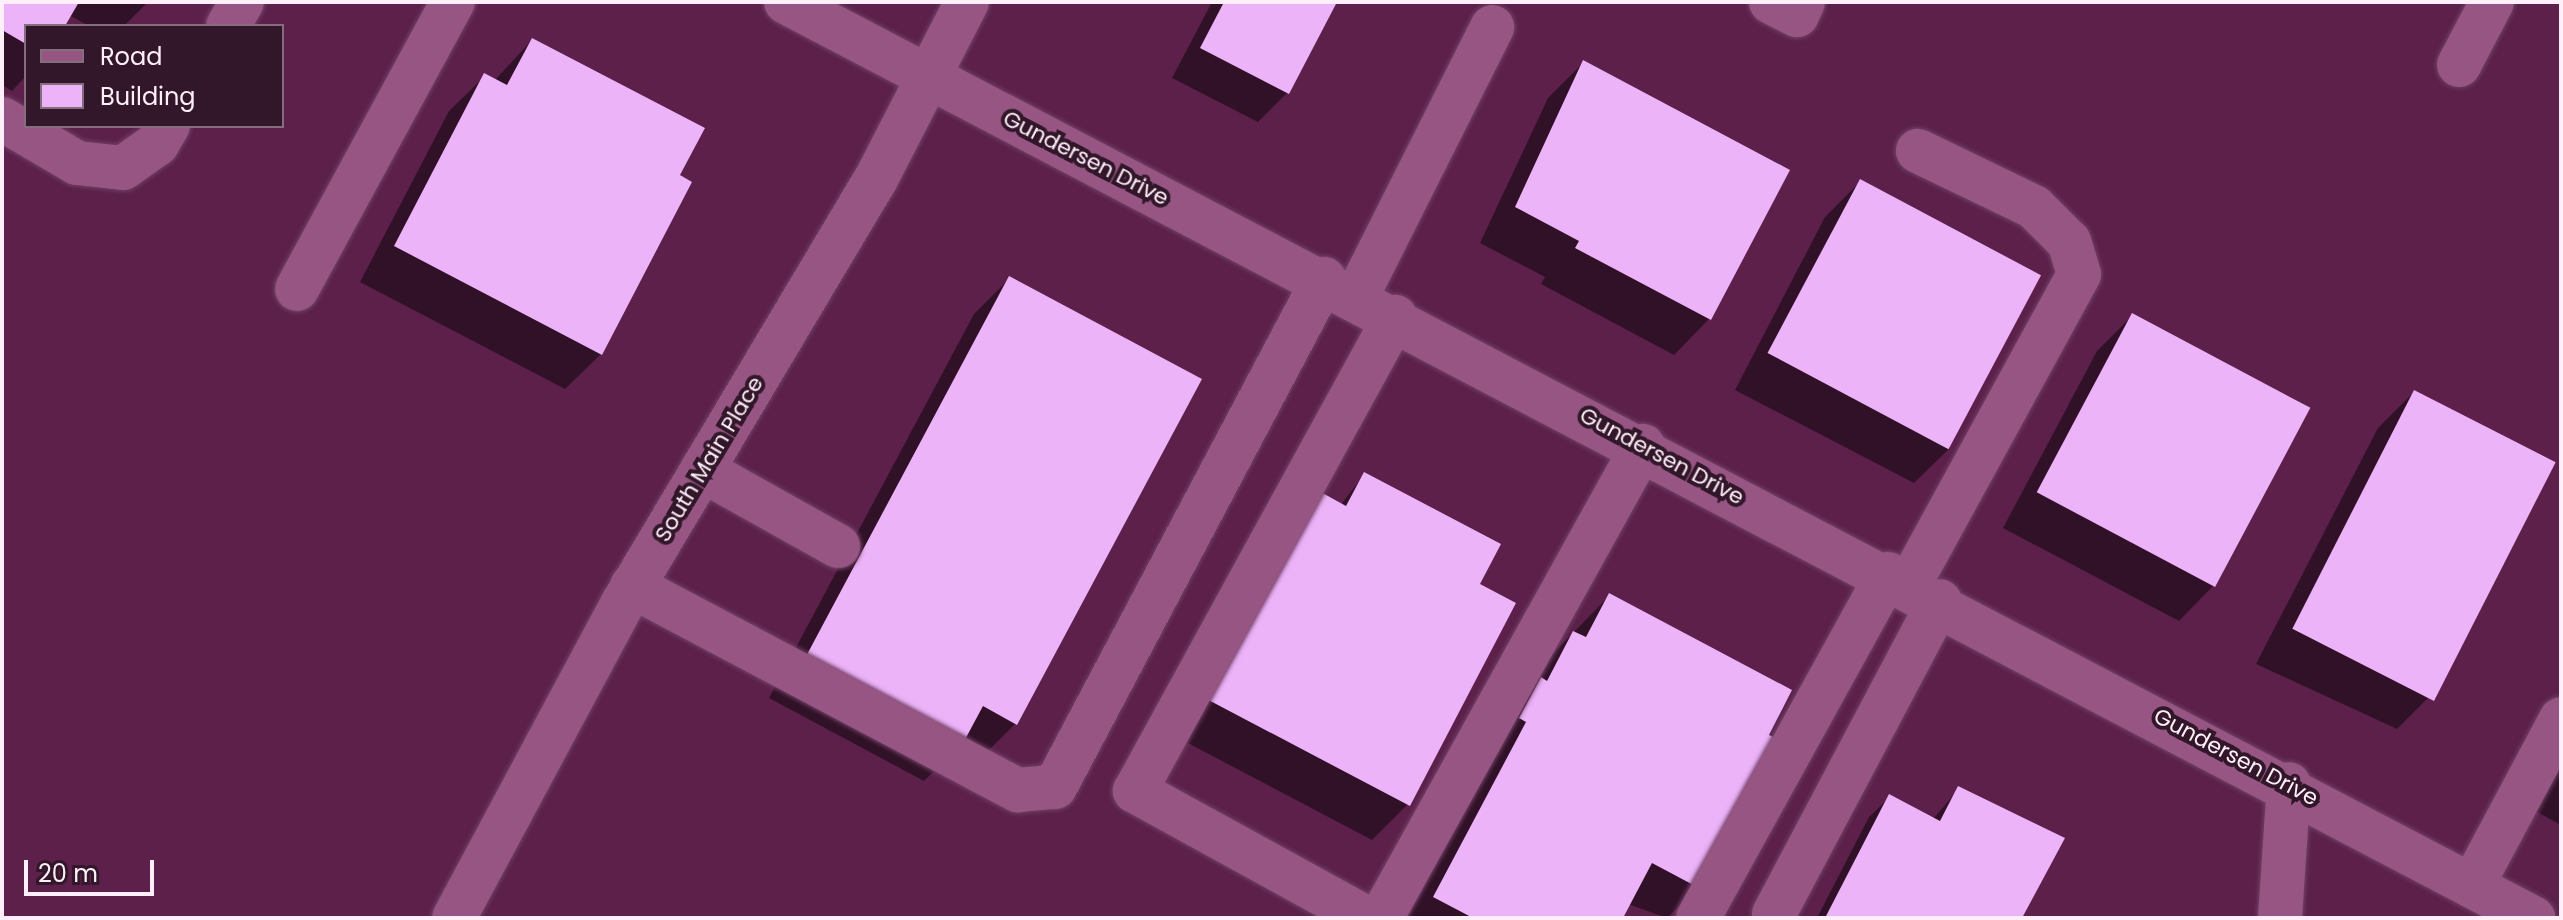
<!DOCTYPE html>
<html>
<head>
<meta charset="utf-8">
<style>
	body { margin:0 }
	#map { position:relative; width:2563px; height:920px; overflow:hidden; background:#5c204b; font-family:Poppins,sans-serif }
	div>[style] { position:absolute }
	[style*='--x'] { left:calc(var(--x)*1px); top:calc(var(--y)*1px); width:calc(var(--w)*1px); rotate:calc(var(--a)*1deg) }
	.shadow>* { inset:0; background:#0007 }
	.building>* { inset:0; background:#ecb3f9; transform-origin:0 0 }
	.roads { filter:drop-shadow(0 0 2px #714065) drop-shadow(0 0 2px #714065) }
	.minor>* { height:44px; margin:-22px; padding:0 22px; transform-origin:22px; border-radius:22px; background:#965582 }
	span { translate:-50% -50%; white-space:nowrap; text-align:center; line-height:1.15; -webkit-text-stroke:8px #32172a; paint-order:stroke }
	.street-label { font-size:22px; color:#ffeff9 }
	.frame { position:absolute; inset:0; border:4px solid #ffeff9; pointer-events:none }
	.legend { position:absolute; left:24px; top:24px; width:260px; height:104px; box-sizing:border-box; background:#32172a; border:2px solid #846d7d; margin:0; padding:10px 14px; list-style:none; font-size:24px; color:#ffeff9 }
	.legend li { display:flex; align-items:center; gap:16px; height:40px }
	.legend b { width:40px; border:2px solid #846d7d }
	.scale { position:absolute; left:24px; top:860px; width:130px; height:36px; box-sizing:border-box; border:4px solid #ffeff9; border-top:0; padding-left:10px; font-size:24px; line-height:28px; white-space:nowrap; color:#ffeff9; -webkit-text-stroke:6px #32172a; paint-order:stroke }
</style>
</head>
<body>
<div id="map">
	<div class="shadow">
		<div style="clip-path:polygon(2px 2px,148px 2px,124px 26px,89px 26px,69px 15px,63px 26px,26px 26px,26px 76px,12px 91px,2px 85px)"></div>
		<div style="clip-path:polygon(1212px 2px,1334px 2px,1287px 93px,1258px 122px,1172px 78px)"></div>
		<div style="clip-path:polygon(532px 40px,677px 176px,601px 354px,565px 389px,360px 282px,449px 111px,485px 76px,494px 81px)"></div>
		<div style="clip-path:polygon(1583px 63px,1787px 171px,1709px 319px,1674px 355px,1541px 284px,1545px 277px,1480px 243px,1548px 98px)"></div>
		<div style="clip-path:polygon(1861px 181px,1950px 448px,1914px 483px,1735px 390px,1825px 217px)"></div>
		<div style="clip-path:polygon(1010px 278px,1016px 723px,980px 759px,958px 747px,924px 781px,769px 698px,974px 314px)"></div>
		<div style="clip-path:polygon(2133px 315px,2308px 408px,2214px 585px,2179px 621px,2003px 528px,2097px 351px)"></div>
		<div style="clip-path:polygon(2414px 392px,2552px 464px,2433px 693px,2397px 729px,2256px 664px,2378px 428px)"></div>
		<div style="clip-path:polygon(1364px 475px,1477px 585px,1408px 804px,1372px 840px,1165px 731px)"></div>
		<div style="clip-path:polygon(1609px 596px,1698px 887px,1667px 918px,1628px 904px,1621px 918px,1408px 918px,1538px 669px)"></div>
		<div style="clip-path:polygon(2561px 749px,2561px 825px,2530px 808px)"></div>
		<div style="clip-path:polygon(1959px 789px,2020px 918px,1817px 918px,1869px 817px,1890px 797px,1933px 819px)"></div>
	</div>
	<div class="building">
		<div style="clip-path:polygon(2px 2px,79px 2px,65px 26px,26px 26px,26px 44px,2px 30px)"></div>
		<div style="clip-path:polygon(1224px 2px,1337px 2px,1289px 94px,1200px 48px)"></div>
		<div style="clip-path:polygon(532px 38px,705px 128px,680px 175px,692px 182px,602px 355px,394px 246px,484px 73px,507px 85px)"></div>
		<div style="clip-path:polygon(1583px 60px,1790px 170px,1711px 320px,1575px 248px,1579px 241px,1515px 207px)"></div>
		<div style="left:1860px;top:179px;width:205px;height:197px;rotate:28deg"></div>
		<div style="clip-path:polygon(1009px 276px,1202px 379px,1017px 725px,983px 706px,961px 747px,803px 662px)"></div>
		<div style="left:2132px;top:313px;width:202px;height:203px;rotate:28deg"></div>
		<div style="left:2414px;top:390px;width:159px;height:268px;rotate:27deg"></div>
		<div style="clip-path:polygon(1364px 472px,1501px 544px,1480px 584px,1516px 603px,1410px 806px,1199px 695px,1308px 485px,1346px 506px)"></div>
		<div style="clip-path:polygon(1609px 593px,1792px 690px,1769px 735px,1778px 739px,1699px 888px,1652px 863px,1623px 918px,1473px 918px,1433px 897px,1526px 722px,1519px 718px,1541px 677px,1547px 681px,1573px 631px,1586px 637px)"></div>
		<div style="clip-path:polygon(1958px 786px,2065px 838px,2022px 918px,1825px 918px,1889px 794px,1940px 821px)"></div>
	</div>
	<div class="roads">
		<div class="minor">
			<div style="--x:786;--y:2;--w:1973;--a:27.67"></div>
			<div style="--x:1771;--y:2;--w:29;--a:27"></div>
			<div style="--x:1797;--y:15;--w:14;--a:-65"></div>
			<div style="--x:228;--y:26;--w:28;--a:-60"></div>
			<div style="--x:2459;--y:65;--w:71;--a:-62.4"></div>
			<div style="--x:2;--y:119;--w:87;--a:30.4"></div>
			<div style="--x:77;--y:163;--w:46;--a:6.2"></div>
			<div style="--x:123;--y:168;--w:42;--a:-35.2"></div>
			<div style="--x:157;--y:144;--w:21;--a:-59"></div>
			<div style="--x:297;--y:289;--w:327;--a:-61.5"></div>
			<div style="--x:1357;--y:296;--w:301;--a:-63.3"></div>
			<div style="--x:702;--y:470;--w:156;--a:29.2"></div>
			<div style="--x:1909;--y:585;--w:354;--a:-61.3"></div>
			<div style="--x:2079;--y:274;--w:34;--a:-107"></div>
			<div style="--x:2069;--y:242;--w:49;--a:-135"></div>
			<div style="--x:2034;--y:207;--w:129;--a:-154.2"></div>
			<div style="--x:632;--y:586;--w:437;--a:27.9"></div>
			<div style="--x:1018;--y:790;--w:37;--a:-5"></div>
			<div style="--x:1055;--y:787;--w:575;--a:-62.1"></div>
			<div style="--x:2472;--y:886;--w:189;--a:-61.9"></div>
			<div style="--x:1774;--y:914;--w:354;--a:-62.1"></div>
			<div style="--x:454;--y:918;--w:357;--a:-61.8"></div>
			<div style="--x:623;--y:603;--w:494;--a:-59.2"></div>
			<div style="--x:876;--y:179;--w:199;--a:-62.8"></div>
			<div style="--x:1366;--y:918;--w:264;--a:-151.2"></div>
			<div style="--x:1135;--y:791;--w:541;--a:-61.25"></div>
			<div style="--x:1381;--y:918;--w:540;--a:-60.97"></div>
			<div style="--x:1698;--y:918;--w:393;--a:-61.1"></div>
			<div style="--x:2280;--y:918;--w:134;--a:-86.2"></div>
		</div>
	</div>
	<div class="street-label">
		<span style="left:1086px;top:158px;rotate:27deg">Gundersen Drive</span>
		<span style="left:1662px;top:456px;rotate:28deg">Gundersen Drive</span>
		<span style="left:709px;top:459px;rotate:-59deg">South Main Place</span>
		<span style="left:2236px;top:757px;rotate:28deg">Gundersen Drive</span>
	</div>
	<div class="frame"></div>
	<ul class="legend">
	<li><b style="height:10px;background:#965582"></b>Road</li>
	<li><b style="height:22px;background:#ecb3f9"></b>Building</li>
	</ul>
	<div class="scale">20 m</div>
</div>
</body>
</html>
